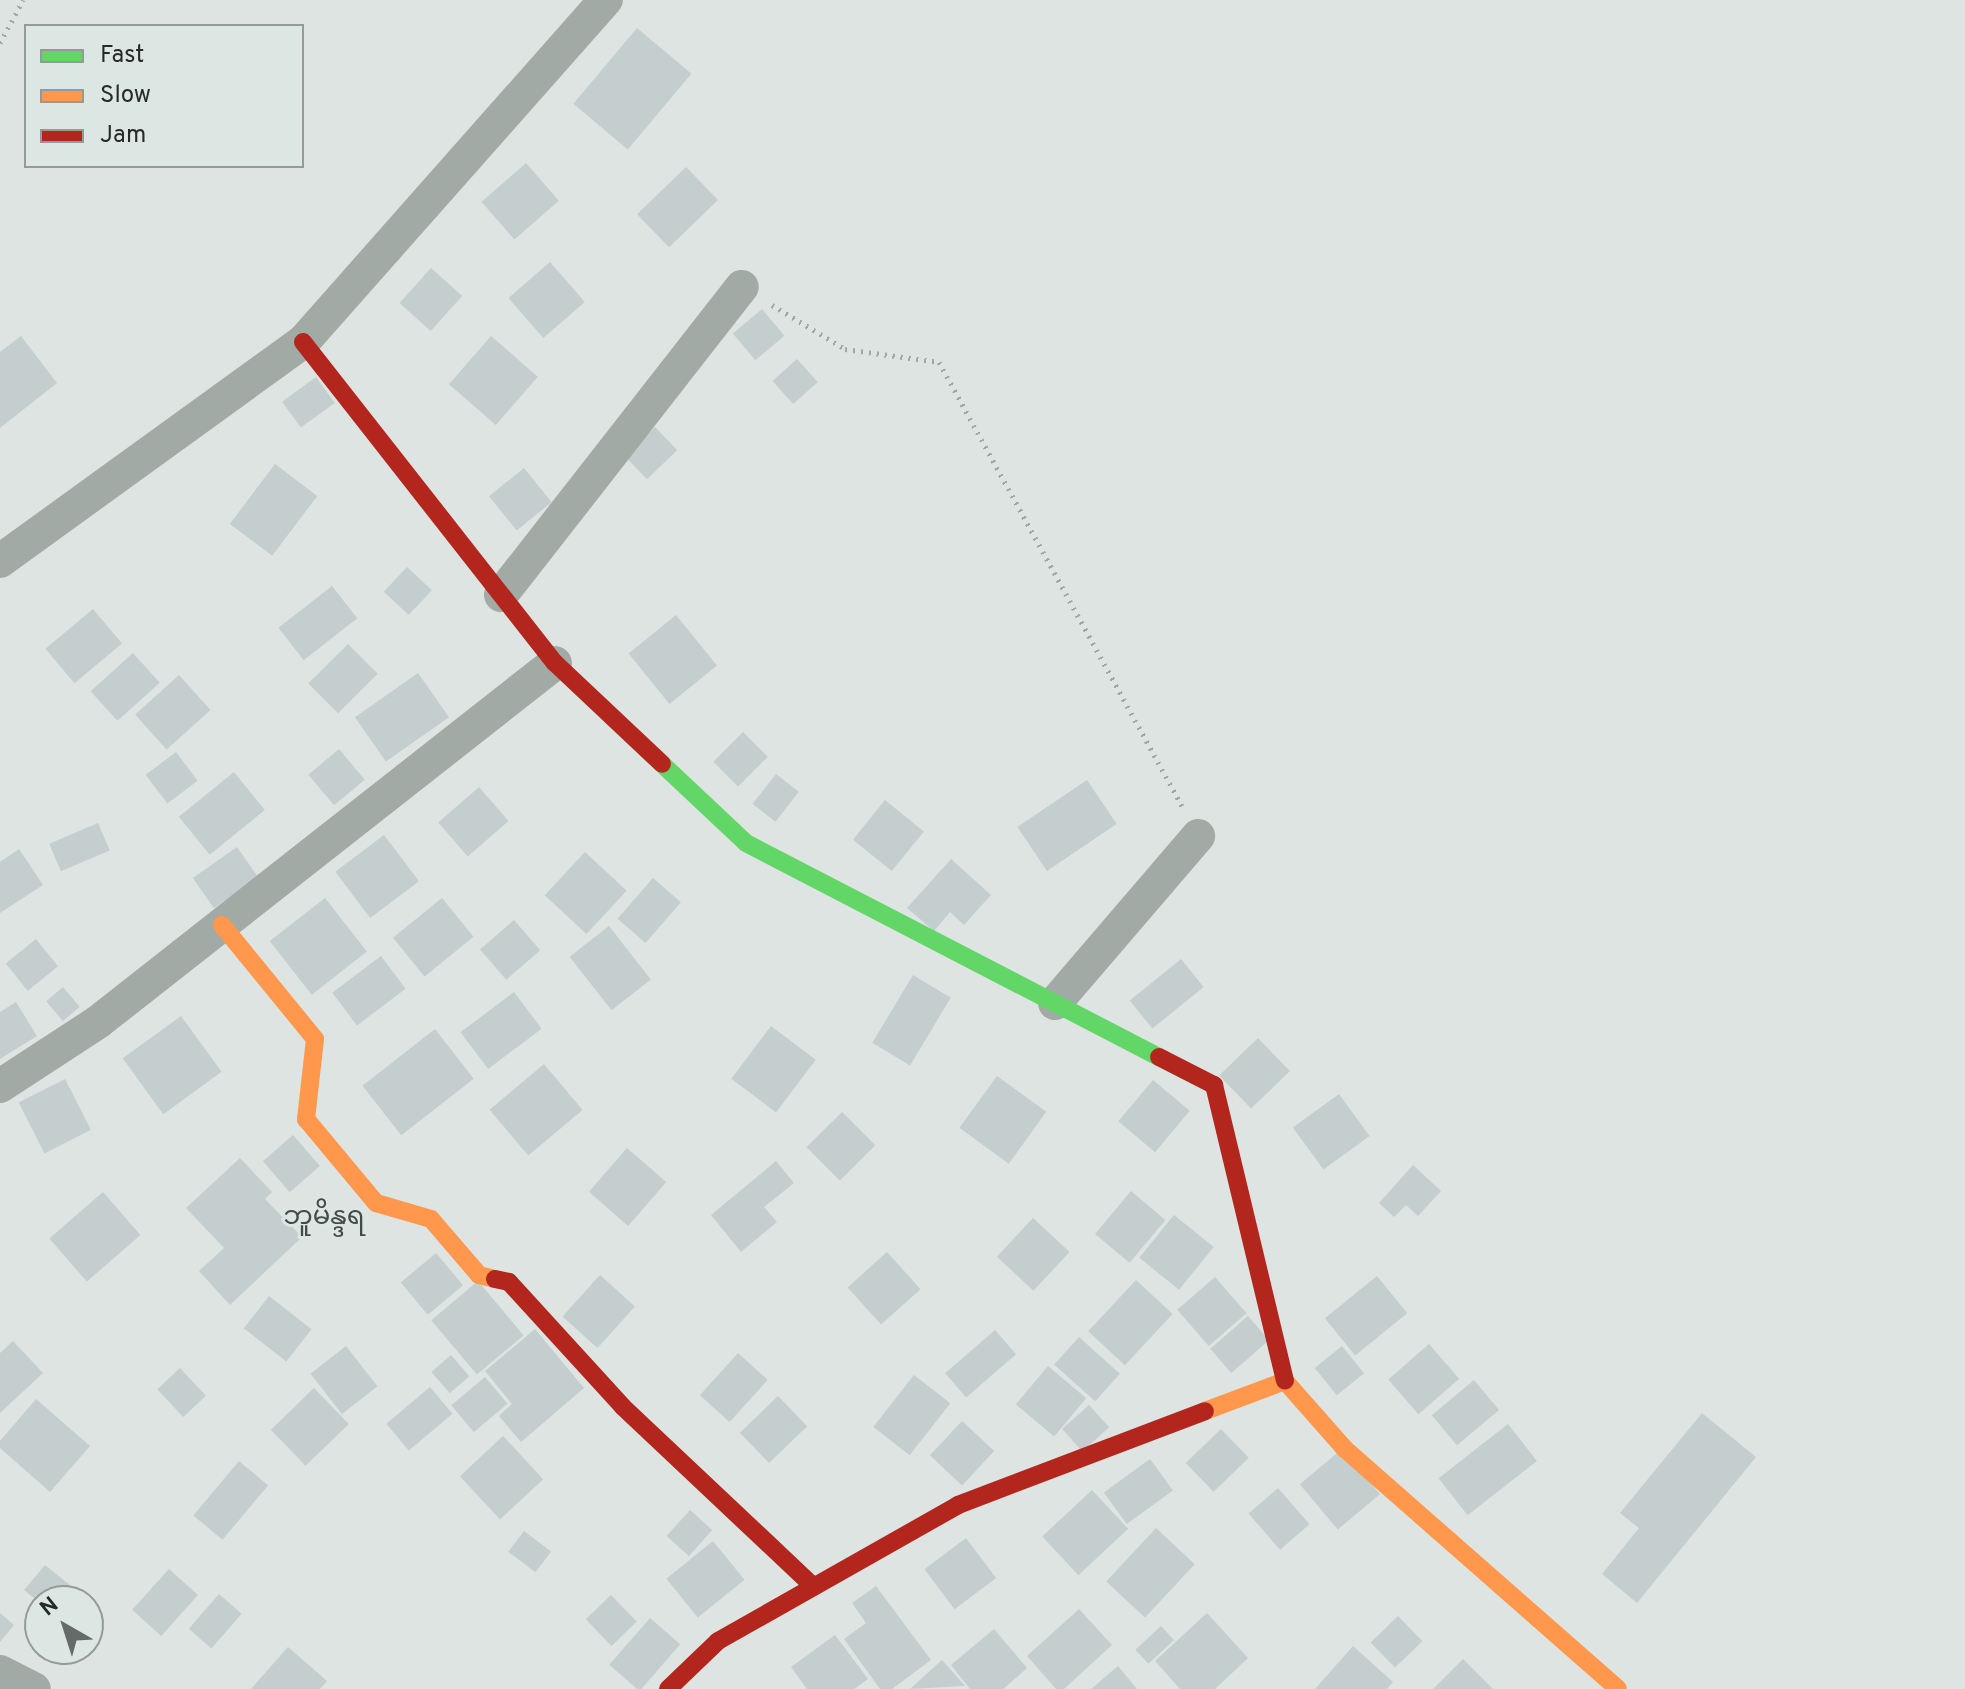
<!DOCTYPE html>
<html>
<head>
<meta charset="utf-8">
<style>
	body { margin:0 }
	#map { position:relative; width:1965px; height:1689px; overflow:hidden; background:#dee4e2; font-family:Overpass,"Noto Sans Myanmar",sans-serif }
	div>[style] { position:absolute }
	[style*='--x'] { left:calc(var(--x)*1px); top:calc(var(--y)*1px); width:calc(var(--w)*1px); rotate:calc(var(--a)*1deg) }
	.building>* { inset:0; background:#c4cece; transform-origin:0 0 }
	.path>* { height:5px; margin-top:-2.5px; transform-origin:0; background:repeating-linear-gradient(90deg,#a1a8a3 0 2px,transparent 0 8px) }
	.street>* { height:34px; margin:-17px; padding:0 17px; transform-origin:17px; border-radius:17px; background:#a2aaa6 }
	.fast>* { height:18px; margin:-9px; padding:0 9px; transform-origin:9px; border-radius:9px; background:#63d668 }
	.slow>* { height:18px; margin:-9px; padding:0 9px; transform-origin:9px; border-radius:9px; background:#ff974d }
	.jam>* { height:18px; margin:-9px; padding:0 9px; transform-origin:9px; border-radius:9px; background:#b3261e }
	span { translate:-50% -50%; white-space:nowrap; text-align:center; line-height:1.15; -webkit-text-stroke:6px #dce6e3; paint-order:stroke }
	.quarter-label { font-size:26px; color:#434b49 }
	.legend { position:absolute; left:24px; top:24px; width:280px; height:144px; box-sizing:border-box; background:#dce6e3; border:2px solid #939a98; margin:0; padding:10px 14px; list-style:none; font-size:24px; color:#262928 }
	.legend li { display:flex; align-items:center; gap:16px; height:40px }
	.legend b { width:40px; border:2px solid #939a98 }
	.north { position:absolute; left:24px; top:1585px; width:80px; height:80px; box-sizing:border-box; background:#dce6e3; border:2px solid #939a98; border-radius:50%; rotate:321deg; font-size:22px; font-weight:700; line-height:32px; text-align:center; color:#262928 }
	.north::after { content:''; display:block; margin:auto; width:28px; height:36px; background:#666a69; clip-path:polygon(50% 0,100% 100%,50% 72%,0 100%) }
</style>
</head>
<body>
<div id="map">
	<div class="building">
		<div style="left:637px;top:28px;width:71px;height:99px;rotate:40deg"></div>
		<div style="left:526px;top:163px;width:50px;height:59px;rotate:49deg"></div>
		<div style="left:686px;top:167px;width:46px;height:68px;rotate:46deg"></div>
		<div style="left:550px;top:262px;width:53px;height:55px;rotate:49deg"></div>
		<div style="left:431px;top:268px;width:42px;height:47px;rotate:42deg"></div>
		<div style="left:762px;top:309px;width:35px;height:38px;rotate:50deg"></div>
		<div style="clip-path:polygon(21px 336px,57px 383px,0 428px,0 352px)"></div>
		<div style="left:491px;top:336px;width:62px;height:64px;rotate:41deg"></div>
		<div style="left:797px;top:359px;width:31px;height:33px;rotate:48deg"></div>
		<div style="left:316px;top:377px;width:32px;height:42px;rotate:54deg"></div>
		<div style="left:655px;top:427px;width:32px;height:42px;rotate:46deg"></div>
		<div style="left:275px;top:464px;width:53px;height:75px;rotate:37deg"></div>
		<div style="left:524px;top:468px;width:44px;height:45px;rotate:51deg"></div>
		<div style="left:407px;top:567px;width:34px;height:34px;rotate:43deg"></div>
		<div style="left:332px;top:586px;width:41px;height:68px;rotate:52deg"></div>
		<div style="left:93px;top:609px;width:45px;height:62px;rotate:50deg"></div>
		<div style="left:676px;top:615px;width:65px;height:61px;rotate:51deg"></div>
		<div style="left:348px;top:644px;width:42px;height:56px;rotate:45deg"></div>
		<div style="left:133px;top:653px;width:40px;height:57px;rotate:48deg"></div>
		<div style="left:418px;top:673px;width:54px;height:77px;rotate:55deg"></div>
		<div style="left:179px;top:675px;width:47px;height:59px;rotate:48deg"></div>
		<div style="left:743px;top:732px;width:35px;height:42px;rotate:45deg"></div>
		<div style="left:339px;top:749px;width:40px;height:40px;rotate:50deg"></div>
		<div style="left:176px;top:752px;width:36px;height:38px;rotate:53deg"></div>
		<div style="left:234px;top:772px;width:49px;height:71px;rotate:51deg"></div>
		<div style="left:776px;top:774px;width:29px;height:38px;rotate:38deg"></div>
		<div style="left:1087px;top:780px;width:53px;height:84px;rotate:56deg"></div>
		<div style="left:479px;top:787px;width:45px;height:54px;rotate:49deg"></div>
		<div style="left:885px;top:800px;width:50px;height:51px;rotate:39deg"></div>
		<div style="left:98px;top:823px;width:30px;height:53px;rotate:67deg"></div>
		<div style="left:384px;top:835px;width:58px;height:61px;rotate:53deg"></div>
		<div style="left:237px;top:847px;width:37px;height:54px;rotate:55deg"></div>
		<div style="clip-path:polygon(19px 849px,43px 885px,0 913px,0 862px)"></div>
		<div style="left:585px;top:852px;width:57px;height:59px;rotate:43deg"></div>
		<div style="clip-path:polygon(951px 859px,991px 895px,964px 925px,950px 912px,934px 931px,907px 908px)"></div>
		<div style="left:653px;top:878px;width:37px;height:54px;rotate:41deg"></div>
		<div style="left:325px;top:898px;width:68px;height:70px;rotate:52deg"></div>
		<div style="left:442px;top:898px;width:50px;height:63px;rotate:51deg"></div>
		<div style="left:514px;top:920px;width:40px;height:45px;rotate:49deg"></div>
		<div style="left:609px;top:926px;width:68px;height:50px;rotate:52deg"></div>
		<div style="left:36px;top:939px;width:35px;height:39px;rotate:51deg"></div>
		<div style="left:381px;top:956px;width:41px;height:61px;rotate:53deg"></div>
		<div style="left:1181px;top:959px;width:36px;height:66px;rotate:51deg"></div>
		<div style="left:913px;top:975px;width:44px;height:79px;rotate:31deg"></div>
		<div style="left:63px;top:987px;width:26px;height:22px;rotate:50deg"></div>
		<div style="left:514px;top:992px;width:46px;height:67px;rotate:53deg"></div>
		<div style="clip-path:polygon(16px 1002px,37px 1036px,0 1059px,0 1012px)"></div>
		<div style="left:181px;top:1016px;width:69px;height:72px;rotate:54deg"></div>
		<div style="left:771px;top:1026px;width:56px;height:66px;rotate:37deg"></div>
		<div style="left:435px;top:1029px;width:63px;height:92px;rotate:52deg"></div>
		<div style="left:1258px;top:1038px;width:46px;height:54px;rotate:46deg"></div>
		<div style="left:544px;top:1064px;width:60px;height:71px;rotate:50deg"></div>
		<div style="left:997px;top:1076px;width:61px;height:64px;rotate:36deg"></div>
		<div style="left:65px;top:1079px;width:57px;height:52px;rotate:63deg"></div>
		<div style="left:1153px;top:1080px;width:48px;height:54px;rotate:40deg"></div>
		<div style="left:1339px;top:1094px;width:52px;height:57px;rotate:54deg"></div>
		<div style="left:842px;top:1112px;width:47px;height:50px;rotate:45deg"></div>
		<div style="left:293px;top:1135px;width:41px;height:40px;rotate:49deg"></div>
		<div style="left:627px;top:1148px;width:52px;height:58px;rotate:41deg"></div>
		<div style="clip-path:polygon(240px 1158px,272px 1192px,265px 1199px,302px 1237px,230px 1305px,199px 1271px,224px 1248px,186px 1208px)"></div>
		<div style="clip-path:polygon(776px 1161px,794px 1183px,764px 1207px,777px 1222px,741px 1252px,711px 1215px)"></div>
		<div style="clip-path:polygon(1413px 1165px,1441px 1191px,1418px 1216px,1406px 1205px,1394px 1217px,1379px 1203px)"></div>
		<div style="left:1131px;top:1191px;width:45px;height:56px;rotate:40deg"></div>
		<div style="left:103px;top:1192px;width:57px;height:71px;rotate:49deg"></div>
		<div style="left:1174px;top:1215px;width:51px;height:55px;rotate:39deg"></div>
		<div style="left:1033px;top:1218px;width:50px;height:53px;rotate:43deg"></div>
		<div style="left:887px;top:1252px;width:50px;height:53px;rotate:48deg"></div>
		<div style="left:436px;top:1253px;width:42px;height:46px;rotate:50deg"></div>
		<div style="left:600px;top:1275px;width:47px;height:56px;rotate:42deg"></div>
		<div style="left:1377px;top:1276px;width:48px;height:67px;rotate:51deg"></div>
		<div style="left:1215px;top:1277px;width:48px;height:50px;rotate:49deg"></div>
		<div style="left:1136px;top:1280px;width:50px;height:70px;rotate:43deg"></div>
		<div style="left:478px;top:1281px;width:71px;height:61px;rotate:50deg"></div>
		<div style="left:269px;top:1296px;width:54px;height:41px;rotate:38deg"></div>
		<div style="left:1248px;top:1316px;width:32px;height:50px;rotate:49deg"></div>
		<div style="clip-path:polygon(535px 1329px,584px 1388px,521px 1442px,499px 1416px,512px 1404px,485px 1371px)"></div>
		<div style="left:995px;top:1330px;width:32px;height:66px;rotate:49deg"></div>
		<div style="left:1079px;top:1337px;width:55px;height:37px;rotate:42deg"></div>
		<div style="clip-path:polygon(13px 1341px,43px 1373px,0 1413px,0 1353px)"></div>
		<div style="left:1429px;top:1344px;width:46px;height:54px;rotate:49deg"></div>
		<div style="left:346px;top:1346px;width:51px;height:45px;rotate:52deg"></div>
		<div style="left:1342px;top:1346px;width:35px;height:35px;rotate:51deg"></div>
		<div style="left:738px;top:1353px;width:40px;height:57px;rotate:42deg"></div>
		<div style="left:451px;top:1355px;width:28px;height:26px;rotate:49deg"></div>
		<div style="left:1048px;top:1366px;width:50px;height:50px;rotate:40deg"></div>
		<div style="left:180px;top:1368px;width:38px;height:31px;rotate:47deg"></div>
		<div style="left:914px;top:1375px;width:46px;height:66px;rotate:38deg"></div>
		<div style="left:485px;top:1377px;width:35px;height:44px;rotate:50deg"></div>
		<div style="left:1474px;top:1380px;width:39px;height:55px;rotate:50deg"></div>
		<div style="left:430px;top:1387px;width:35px;height:57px;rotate:50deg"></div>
		<div style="left:314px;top:1388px;width:50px;height:60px;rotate:46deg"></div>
		<div style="left:778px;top:1396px;width:42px;height:53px;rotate:46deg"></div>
		<div style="clip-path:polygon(36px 1399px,90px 1446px,50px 1492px,0 1448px,0 1441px)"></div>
		<div style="left:1089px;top:1405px;width:30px;height:36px;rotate:48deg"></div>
		<div style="clip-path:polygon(1702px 1413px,1756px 1457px,1637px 1603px,1602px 1574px,1639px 1528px,1620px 1513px)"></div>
		<div style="left:962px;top:1421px;width:44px;height:47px;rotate:43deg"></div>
		<div style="left:1508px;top:1424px;width:47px;height:88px;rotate:52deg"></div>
		<div style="left:1221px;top:1429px;width:40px;height:49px;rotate:46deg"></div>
		<div style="left:503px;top:1436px;width:59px;height:59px;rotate:47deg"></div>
		<div style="left:1342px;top:1449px;width:59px;height:55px;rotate:50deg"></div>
		<div style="left:1150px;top:1459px;width:39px;height:57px;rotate:54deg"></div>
		<div style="left:239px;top:1461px;width:38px;height:71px;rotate:40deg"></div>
		<div style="left:1278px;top:1488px;width:48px;height:39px;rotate:49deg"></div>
		<div style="left:1092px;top:1490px;width:53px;height:68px;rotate:47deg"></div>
		<div style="left:690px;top:1510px;width:30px;height:35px;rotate:42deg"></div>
		<div style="left:1156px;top:1528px;width:53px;height:73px;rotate:43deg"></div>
		<div style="left:524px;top:1531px;width:34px;height:26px;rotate:37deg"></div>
		<div style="left:966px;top:1538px;width:50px;height:52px;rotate:53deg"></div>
		<div style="left:713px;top:1541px;width:50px;height:60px;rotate:51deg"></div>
		<div style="clip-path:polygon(45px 1565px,71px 1586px,59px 1601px,40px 1603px,24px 1590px)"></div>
		<div style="left:169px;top:1569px;width:39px;height:55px;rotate:42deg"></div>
		<div style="clip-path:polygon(876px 1586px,931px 1660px,892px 1689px,880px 1689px,844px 1639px,866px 1623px,852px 1603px)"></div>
		<div style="left:219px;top:1594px;width:30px;height:46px;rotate:41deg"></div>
		<div style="left:611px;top:1595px;width:37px;height:35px;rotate:46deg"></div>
		<div style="clip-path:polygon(1079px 1609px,1112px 1645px,1064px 1689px,1056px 1689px,1027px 1656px)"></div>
		<div style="clip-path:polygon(0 1613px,14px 1625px,0 1642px)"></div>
		<div style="clip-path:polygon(1207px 1613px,1248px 1658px,1215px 1689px,1180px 1689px,1155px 1661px)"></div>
		<div style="left:1398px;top:1616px;width:35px;height:38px;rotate:46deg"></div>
		<div style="left:650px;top:1618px;width:40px;height:62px;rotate:41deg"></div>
		<div style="left:1161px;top:1626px;width:19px;height:35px;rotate:47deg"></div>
		<div style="clip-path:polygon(994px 1629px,1027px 1668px,1003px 1689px,970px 1689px,951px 1665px)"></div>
		<div style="clip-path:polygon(835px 1635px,868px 1679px,854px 1689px,807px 1689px,791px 1667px)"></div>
		<div style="clip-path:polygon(1353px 1646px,1393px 1682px,1387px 1689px,1315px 1689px)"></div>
		<div style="clip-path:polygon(288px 1647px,327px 1681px,320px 1689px,251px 1689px)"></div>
		<div style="clip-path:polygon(1463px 1659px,1493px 1689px,1433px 1689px)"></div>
		<div style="clip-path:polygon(942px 1660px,965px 1686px,910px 1689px)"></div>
		<div style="clip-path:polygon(1118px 1666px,1137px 1689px,1091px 1689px)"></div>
	</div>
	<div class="path">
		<div style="--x:0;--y:43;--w:49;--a:-61.9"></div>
		<div style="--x:772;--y:305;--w:85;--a:31.1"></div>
		<div style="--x:845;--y:349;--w:95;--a:7.9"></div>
		<div style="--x:939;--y:362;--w:506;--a:61.31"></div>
	</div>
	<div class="street">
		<div style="--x:0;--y:561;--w:374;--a:-35.9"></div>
		<div style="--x:303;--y:342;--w:457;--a:-48.5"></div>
		<div style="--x:501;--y:595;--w:391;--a:-52"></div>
		<div style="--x:1055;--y:1003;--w:220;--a:-49.4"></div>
		<div style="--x:0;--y:1086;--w:117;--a:-33.1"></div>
		<div style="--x:98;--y:1022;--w:581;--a:-38.15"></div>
		<div style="--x:0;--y:1672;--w:38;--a:27"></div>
	</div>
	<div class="fast">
		<div style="--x:662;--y:764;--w:115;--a:43.2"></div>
		<div style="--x:746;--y:843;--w:465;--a:27.4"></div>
	</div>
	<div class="slow">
		<div style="--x:222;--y:925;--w:147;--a:50.8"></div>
		<div style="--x:315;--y:1039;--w:81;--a:96.4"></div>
		<div style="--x:306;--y:1119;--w:109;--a:50.2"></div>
		<div style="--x:376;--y:1203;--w:57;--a:16.2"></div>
		<div style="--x:431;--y:1219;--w:74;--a:49.4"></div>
		<div style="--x:479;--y:1275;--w:16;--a:14"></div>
		<div style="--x:1205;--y:1411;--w:85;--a:-20.6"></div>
		<div style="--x:1285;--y:1381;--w:91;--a:48.6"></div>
		<div style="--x:1345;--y:1449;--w:363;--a:41.3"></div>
	</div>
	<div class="jam">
		<div style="--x:303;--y:342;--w:408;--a:51.9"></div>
		<div style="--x:555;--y:663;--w:147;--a:43.3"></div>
		<div style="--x:1159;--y:1057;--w:62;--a:27"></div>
		<div style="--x:1214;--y:1085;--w:304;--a:76.5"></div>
		<div style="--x:495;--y:1279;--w:14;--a:12"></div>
		<div style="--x:509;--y:1282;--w:169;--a:47.6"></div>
		<div style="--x:623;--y:1407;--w:262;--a:43.3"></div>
		<div style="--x:668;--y:1689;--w:69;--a:-43.8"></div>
		<div style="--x:718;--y:1641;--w:276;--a:-29.5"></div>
		<div style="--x:958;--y:1505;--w:264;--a:-20.8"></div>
	</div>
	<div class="quarter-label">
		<span style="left:324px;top:1218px">ဘူမိန္ဒရ</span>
	</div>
	<ul class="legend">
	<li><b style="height:10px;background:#63d668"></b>Fast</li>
	<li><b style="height:10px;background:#ff974d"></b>Slow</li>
	<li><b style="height:10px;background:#b3261e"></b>Jam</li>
	</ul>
	<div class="north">N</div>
</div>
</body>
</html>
